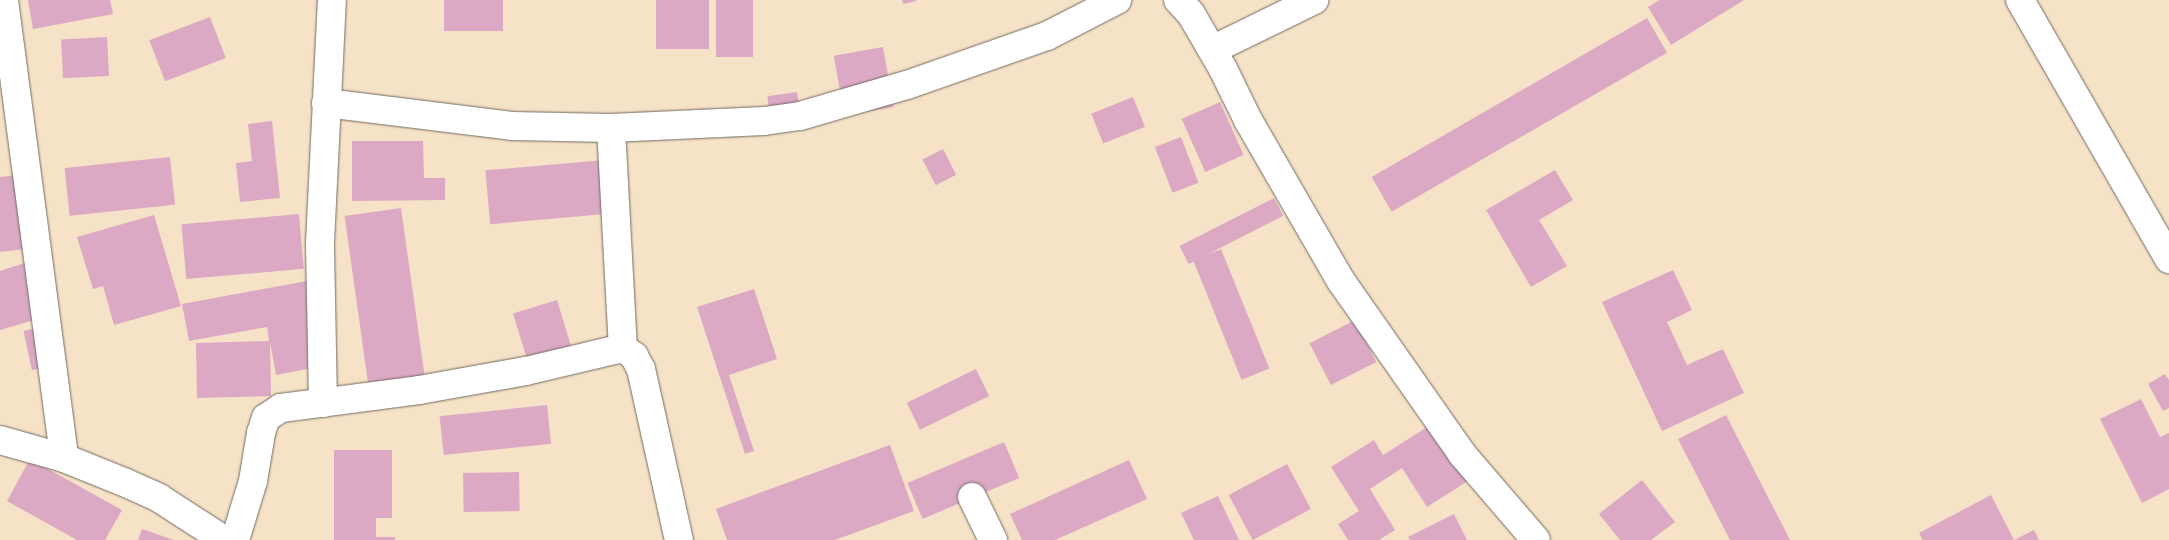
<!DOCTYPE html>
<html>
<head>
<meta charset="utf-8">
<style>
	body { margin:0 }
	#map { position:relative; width:2169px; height:540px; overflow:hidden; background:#f6e2c7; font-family:"Patrick Hand",sans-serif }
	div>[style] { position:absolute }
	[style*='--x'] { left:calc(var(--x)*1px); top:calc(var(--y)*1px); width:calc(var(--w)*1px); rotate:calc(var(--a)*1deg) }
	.building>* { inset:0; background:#dca9c4; transform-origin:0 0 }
	.roads { filter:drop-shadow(0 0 1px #726b62) drop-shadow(0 0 1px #726b62) }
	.minor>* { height:28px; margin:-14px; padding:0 14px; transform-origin:14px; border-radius:14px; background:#fff }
	.major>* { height:28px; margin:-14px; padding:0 14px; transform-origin:14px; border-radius:14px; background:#fff }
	span { translate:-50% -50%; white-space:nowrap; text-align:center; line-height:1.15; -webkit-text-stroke:5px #fcf5e5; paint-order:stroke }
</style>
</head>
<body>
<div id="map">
	<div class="building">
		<div style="clip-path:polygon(28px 0,110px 0,113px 14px,33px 29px)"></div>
		<div style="left:444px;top:0;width:59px;height:31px"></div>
		<div style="left:656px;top:0;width:53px;height:49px"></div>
		<div style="left:716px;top:0;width:37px;height:57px"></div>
		<div style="clip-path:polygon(902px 0,916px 0,916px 1px,903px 4px)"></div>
		<div style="clip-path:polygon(1659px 0,1744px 0,1671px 45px,1648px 7px)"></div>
		<div style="left:210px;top:17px;width:44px;height:65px;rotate:69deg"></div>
		<div style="left:1647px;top:18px;width:40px;height:318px;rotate:60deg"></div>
		<div style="left:107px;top:37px;width:39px;height:46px;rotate:87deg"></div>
		<div style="left:883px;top:47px;width:61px;height:50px;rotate:80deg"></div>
		<div style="left:797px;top:92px;width:22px;height:30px;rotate:82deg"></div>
		<div style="left:1133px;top:97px;width:32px;height:45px;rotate:68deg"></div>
		<div style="left:1220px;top:102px;width:58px;height:42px;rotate:66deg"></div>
		<div style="clip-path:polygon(272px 121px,280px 198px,240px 202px,236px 163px,252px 161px,248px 124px)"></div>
		<div style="left:1181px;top:137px;width:49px;height:28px;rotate:69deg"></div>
		<div style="clip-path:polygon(352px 141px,423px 141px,424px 178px,445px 178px,445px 200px,352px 201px)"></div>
		<div style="left:943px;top:149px;width:29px;height:23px;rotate:63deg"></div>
		<div style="left:170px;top:157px;width:48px;height:106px;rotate:84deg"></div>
		<div style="left:604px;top:160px;width:54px;height:119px;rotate:85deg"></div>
		<div style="clip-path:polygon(1555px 170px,1573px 200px,1539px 220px,1567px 266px,1531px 287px,1486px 210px)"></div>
		<div style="clip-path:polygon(24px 174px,33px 248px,0 252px,0 177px)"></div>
		<div style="left:1274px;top:198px;width:20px;height:106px;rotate:63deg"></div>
		<div style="left:401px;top:208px;width:173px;height:57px;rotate:82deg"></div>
		<div style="left:299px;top:214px;width:55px;height:118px;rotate:85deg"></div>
		<div style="clip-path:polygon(154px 215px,181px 306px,114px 325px,103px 286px,93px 289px,77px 237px)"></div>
		<div style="left:1221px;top:249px;width:129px;height:30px;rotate:68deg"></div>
		<div style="clip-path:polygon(31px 261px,48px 316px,0 330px,0 271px)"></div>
		<div style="clip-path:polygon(1673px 270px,1692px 310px,1667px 322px,1687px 365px,1723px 349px,1744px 393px,1662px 431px,1602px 302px)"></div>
		<div style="clip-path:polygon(312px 280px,328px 365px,276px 375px,270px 342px,271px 396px,197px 398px,196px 343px,269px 341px,267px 327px,189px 341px,182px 304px)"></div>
		<div style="clip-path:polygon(754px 289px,777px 359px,729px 375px,754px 451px,745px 454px,697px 307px)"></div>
		<div style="left:557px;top:300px;width:57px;height:46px;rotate:73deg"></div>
		<div style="left:1355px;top:320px;width:47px;height:51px;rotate:63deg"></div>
		<div style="left:47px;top:326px;width:40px;height:24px;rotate:78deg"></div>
		<div style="left:976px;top:369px;width:30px;height:77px;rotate:64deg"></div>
		<div style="clip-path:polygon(2165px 374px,2169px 380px,2169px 408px,2163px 411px,2148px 384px)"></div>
		<div style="clip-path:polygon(2141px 399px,2160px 437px,2169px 433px,2169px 489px,2142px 503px,2100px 419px)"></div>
		<div style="left:547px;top:405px;width:39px;height:108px;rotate:84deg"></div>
		<div style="clip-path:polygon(1726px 415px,1790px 540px,1730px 540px,1678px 439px)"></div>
		<div style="clip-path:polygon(1435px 422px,1471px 479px,1427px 507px,1402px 468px,1370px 489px,1395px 530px,1379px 540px,1348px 540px,1338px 524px,1359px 511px,1331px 467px,1374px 440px,1383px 455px)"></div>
		<div style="left:1004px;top:442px;width:39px;height:105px;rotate:67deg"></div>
		<div style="clip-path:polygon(890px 445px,914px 511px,835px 540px,727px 540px,716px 509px)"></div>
		<div style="clip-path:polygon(334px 450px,392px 450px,392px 518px,376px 518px,376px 537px,395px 537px,395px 540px,334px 540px)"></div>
		<div style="clip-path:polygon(30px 459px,122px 510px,105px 540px,77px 540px,7px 501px)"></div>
		<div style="clip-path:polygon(1129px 460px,1147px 499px,1055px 540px,1022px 540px,1010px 514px)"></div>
		<div style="left:1287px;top:464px;width:51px;height:66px;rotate:62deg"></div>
		<div style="left:519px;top:472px;width:39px;height:56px;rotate:89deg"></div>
		<div style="clip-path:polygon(1642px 480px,1675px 522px,1651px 540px,1620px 540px,1599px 514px)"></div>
		<div style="clip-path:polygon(1991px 495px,2014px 540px,2034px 530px,2039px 540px,1923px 540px,1919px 533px)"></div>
		<div style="clip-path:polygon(1218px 496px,1239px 540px,1194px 540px,1181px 513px)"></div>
		<div style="clip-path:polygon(1454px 514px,1467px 540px,1410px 540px,1408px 537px)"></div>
		<div style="clip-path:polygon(142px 529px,174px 540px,138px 540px)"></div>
	</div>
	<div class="roads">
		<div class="minor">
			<div style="--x:4;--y:0;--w:462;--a:82.5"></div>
			<div style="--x:1178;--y:0;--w:19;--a:47"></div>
			<div style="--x:1191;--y:14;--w:64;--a:59.8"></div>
			<div style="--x:1223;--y:69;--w:57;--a:63.9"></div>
			<div style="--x:1248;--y:120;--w:186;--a:60"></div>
			<div style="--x:1341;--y:281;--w:211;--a:55"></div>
			<div style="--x:1462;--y:454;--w:113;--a:49.3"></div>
			<div style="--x:1212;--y:50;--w:114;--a:-26.1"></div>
			<div style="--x:326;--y:103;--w:187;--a:7"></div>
			<div style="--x:512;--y:126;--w:99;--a:1.2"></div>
			<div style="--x:611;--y:128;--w:153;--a:-2.6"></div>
			<div style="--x:764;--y:121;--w:36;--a:-8"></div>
			<div style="--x:800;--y:116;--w:111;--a:-16.2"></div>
			<div style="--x:907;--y:85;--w:148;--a:-19.3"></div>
			<div style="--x:1047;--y:36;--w:79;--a:-27.2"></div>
			<div style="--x:611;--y:128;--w:220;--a:86.9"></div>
			<div style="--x:323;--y:403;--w:160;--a:-91.1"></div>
			<div style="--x:320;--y:243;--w:243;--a:-87.2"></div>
			<div style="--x:0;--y:440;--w:66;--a:15.7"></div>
			<div style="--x:64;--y:458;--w:67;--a:22"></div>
			<div style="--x:126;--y:483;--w:36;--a:24"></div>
			<div style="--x:159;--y:498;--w:77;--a:32.9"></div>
			<div style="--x:972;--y:497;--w:48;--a:64"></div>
			<div style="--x:235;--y:540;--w:62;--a:-73"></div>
			<div style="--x:253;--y:481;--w:49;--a:-80.5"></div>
			<div style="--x:261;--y:433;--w:16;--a:-72"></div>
			<div style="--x:266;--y:418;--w:18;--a:-34"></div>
			<div style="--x:281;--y:408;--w:139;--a:-7.4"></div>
			<div style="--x:419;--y:390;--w:109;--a:-10.1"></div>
			<div style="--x:526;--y:371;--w:100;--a:-13.3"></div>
			<div style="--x:623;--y:348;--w:14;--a:36"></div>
			<div style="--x:634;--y:356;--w:15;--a:62"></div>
			<div style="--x:641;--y:369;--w:175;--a:77.5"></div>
		</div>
		<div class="major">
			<div style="--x:2020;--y:0;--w:299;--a:60.1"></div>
		</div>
	</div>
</div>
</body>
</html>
